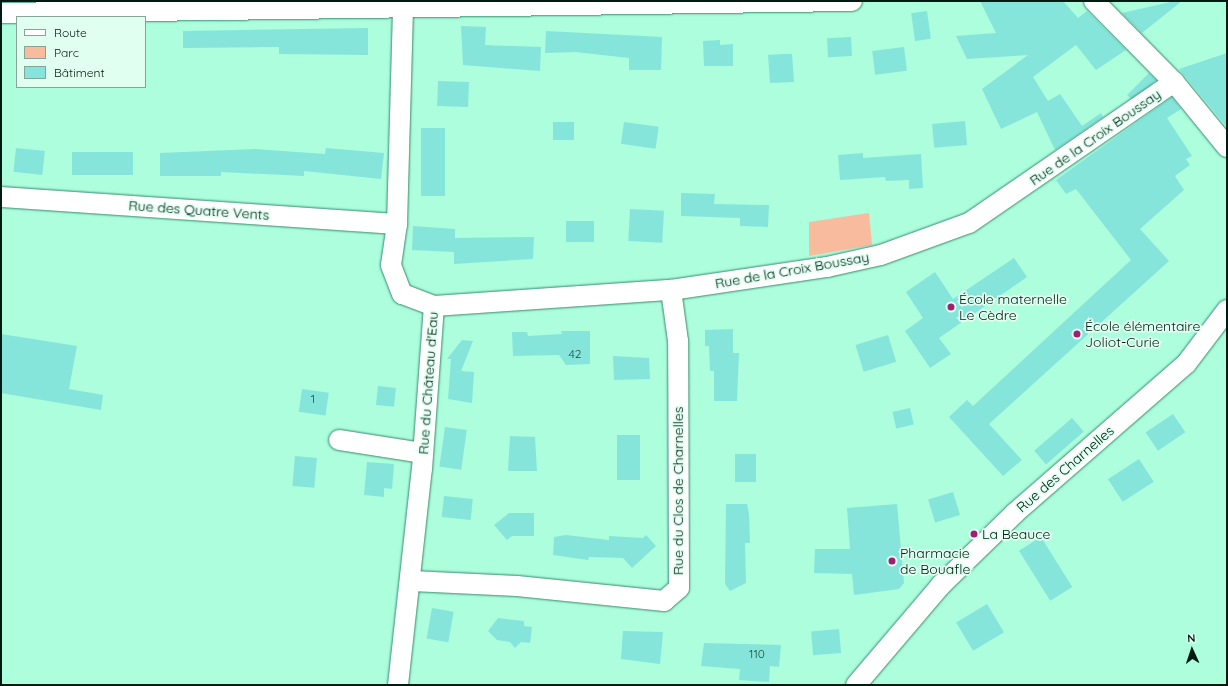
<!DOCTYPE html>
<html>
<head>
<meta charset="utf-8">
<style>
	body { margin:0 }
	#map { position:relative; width:1228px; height:686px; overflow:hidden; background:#acfedd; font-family:Quicksand,sans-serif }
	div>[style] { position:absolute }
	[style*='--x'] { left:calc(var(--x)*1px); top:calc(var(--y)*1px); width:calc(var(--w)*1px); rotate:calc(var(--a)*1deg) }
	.green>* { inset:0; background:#f8bb9e }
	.building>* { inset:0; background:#85e5db; transform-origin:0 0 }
	.roads { filter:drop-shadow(0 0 1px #37896d) drop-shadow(0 0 1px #37896d) }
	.minor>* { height:20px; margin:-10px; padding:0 10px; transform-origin:10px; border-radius:10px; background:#fff }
	.dots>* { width:11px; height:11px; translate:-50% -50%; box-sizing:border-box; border:2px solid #e0fff1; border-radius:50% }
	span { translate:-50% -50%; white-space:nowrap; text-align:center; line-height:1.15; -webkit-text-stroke:3.5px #e0fff1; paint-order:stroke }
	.number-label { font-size:12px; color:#234e44 }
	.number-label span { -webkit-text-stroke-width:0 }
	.street-label { font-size:14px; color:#021b12 }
	.poi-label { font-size:14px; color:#021b12 }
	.left { translate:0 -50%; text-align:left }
	.frame { position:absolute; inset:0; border:2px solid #021b12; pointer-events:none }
	.legend { position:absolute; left:16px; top:16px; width:130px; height:72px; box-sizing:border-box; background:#e0fff1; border:1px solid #87a498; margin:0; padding:5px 7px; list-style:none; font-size:12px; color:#021b12 }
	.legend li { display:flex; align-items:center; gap:8px; height:20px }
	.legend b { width:20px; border:1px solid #87a498 }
	.north { position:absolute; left:1172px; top:630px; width:40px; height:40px; -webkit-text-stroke:3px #e0fff1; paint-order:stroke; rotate:357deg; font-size:11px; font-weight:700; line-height:16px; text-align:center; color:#021b12 }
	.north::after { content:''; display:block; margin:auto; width:14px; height:18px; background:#021b12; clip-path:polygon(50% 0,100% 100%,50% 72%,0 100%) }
</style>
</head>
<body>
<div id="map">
	<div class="green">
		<div style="clip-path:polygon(869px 213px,872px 245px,809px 256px,809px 222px)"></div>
	</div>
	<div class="building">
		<div style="clip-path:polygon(980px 1px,1063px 1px,1078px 18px,1087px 11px,1126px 50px,1096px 70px,1076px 45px,1033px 77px,1048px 101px,1060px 94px,1082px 126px,1101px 113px,1103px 117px,1055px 150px,1037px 112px,1001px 129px,982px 89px,1028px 55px,967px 59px,956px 36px,996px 33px)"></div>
		<div style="clip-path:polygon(1175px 1px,1182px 1px,1142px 33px,1122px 13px)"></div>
		<div style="left:927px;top:11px;width:28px;height:16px;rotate:82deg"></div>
		<div style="clip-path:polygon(461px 26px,486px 27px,485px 45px,541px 47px,540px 71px,463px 65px)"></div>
		<div style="clip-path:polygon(368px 28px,368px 55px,279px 54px,279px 47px,183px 48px,183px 31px)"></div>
		<div style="clip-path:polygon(546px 31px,662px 37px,661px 70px,629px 70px,629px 58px,575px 52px,545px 53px)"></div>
		<div style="left:851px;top:37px;width:19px;height:24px;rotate:87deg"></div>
		<div style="clip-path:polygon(720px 40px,720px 45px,733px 44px,733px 66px,704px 66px,703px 41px)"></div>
		<div style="left:904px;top:47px;width:24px;height:32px;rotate:83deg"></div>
		<div style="clip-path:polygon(1227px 53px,1227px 127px,1179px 69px)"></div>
		<div style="clip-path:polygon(783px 54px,792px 54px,794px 82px,770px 83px,768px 55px)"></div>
		<div style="left:1149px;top:73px;width:10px;height:31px;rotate:45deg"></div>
		<div style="left:438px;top:81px;width:31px;height:25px;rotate:2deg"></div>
		<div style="clip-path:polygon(1172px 97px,1181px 109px,1167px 118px,1192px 156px,1186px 159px,1190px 165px,1175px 176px,1184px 190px,1140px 229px,1169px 261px,989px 424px,1022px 460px,1003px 476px,949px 417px,967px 400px,973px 406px,1131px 260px,1076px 189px,1066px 194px,1056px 180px)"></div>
		<div style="left:965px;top:121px;width:24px;height:33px;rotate:85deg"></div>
		<div style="left:553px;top:122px;width:21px;height:18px"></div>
		<div style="left:624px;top:122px;width:35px;height:22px;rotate:8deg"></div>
		<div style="left:421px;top:128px;width:24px;height:68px"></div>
		<div style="left:16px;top:148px;width:29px;height:24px;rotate:6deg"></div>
		<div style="clip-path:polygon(326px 148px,384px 153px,381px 179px,304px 171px,304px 176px,221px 172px,221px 176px,160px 176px,160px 153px,255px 149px,325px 154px)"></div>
		<div style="left:72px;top:152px;width:61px;height:23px"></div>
		<div style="clip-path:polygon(863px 153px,863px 158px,921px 154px,923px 188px,909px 189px,909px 180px,886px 181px,885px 177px,840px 180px,838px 155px)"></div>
		<div style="clip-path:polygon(681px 193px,715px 194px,714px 204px,769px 205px,768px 227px,740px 226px,740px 218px,681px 216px)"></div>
		<div style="left:630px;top:209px;width:34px;height:32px;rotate:3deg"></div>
		<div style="left:566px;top:221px;width:28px;height:21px"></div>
		<div style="clip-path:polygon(413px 226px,455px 229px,455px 238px,534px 237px,533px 259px,454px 264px,454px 252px,412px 250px)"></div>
		<div style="clip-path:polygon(1014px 258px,1027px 277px,939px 338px,951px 354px,930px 368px,905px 331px,923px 318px,906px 292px,935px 272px,953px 299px)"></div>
		<div style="clip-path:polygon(733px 329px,733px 353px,739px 353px,737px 401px,714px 401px,714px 371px,710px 371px,709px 346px,705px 346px,705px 330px)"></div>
		<div style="clip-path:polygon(561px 331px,590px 331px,590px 364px,566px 365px,559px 355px,513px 356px,512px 332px,527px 332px,528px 336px,562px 334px)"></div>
		<div style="clip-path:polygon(1px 334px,77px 346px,69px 389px,103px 395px,101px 410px,1px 393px)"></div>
		<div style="left:888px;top:335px;width:28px;height:34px;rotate:73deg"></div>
		<div style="clip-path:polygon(462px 340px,473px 341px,461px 371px,474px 372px,472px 403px,448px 399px,451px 359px,447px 359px)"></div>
		<div style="clip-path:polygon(613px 356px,649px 358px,650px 379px,614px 380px)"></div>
		<div style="left:378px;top:386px;width:18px;height:19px;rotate:6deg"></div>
		<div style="left:302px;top:389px;width:27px;height:23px;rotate:8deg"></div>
		<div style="left:910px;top:408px;width:17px;height:18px;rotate:77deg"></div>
		<div style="left:1173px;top:414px;width:22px;height:33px;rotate:56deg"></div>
		<div style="left:1072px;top:418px;width:18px;height:50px;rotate:49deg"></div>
		<div style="left:445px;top:427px;width:22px;height:40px;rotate:8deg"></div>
		<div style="left:617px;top:435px;width:23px;height:45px"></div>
		<div style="clip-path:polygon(510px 436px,535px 437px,537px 471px,508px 471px)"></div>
		<div style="left:735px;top:454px;width:21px;height:28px"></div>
		<div style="left:295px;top:456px;width:22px;height:30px;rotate:5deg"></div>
		<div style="left:1139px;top:459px;width:27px;height:37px;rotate:57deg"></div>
		<div style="clip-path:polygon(367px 462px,394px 464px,392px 489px,384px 488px,384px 497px,364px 495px)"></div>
		<div style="left:953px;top:492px;width:24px;height:26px;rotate:73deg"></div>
		<div style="left:444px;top:496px;width:29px;height:21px;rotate:6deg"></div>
		<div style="clip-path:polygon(726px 504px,747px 504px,749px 514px,750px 543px,745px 543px,746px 583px,730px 591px,725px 584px)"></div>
		<div style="clip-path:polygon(897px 504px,904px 583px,899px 589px,854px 595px,852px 574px,814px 573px,815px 549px,850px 549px,847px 508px)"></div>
		<div style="clip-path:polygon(509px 513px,534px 513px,534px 536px,512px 536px,507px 540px,494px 525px)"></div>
		<div style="clip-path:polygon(566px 535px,609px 540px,609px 536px,643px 538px,646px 535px,656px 546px,632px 568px,623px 558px,589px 557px,588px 560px,553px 555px,554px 537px)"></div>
		<div style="left:1041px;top:537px;width:59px;height:26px;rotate:58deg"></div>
		<div style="left:987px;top:604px;width:33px;height:36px;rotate:59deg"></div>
		<div style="left:432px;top:608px;width:22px;height:31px;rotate:10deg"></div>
		<div style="clip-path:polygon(498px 618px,524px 621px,524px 626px,532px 627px,530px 643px,521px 642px,515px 648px,510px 642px,497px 640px,488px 631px)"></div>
		<div style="left:839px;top:629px;width:24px;height:28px;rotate:85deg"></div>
		<div style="clip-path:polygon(623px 631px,663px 632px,660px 664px,621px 659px)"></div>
		<div style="clip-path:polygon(704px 643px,781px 645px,779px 667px,770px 666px,769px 682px,739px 680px,740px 669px,701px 666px)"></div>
	</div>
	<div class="roads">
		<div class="minor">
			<div style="--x:1094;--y:1;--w:114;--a:45.4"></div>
			<div style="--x:1174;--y:82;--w:84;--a:50.8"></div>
			<div style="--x:1;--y:13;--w:851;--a:-0.81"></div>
			<div style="--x:1;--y:197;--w:397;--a:3.9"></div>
			<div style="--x:434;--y:306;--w:238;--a:-3.9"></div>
			<div style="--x:671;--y:290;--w:158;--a:-8.4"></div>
			<div style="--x:827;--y:267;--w:55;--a:-12.5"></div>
			<div style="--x:881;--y:255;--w:94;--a:-20"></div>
			<div style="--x:969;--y:223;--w:249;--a:-34.5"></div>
			<div style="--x:339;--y:440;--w:85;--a:8.8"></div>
			<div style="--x:412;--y:581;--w:105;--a:2.7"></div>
			<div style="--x:517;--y:586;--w:148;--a:5.8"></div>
			<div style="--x:664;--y:601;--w:20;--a:-41"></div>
			<div style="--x:679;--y:588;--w:247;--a:-90.2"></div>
			<div style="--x:678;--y:341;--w:51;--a:-97.8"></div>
			<div style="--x:398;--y:685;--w:217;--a:-83.7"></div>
			<div style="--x:422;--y:469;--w:163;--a:-85.8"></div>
			<div style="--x:434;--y:306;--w:34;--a:-159"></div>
			<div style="--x:402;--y:294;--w:31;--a:-111"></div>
			<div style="--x:391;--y:265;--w:41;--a:-81.7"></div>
			<div style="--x:397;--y:224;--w:216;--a:-88.4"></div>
			<div style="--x:856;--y:685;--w:131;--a:-49.6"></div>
			<div style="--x:941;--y:585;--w:103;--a:-44.2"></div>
			<div style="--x:1015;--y:513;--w:227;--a:-41.1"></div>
			<div style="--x:1186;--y:364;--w:68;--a:-52.8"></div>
		</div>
	</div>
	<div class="dots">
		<div style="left:951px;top:307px;background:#9f1f71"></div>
		<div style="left:1077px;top:334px;background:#9f1f71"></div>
		<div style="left:974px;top:534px;background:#9f1f71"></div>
		<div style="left:892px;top:561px;background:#9f1f71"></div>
	</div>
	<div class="number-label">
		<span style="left:575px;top:354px">42</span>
		<span style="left:313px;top:399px">1</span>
		<span style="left:757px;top:654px">110</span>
	</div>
	<div class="street-label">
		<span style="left:1095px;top:137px;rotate:-35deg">Rue de la Croix Boussay</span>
		<span style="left:199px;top:210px;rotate:4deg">Rue des Quatre Vents</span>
		<span style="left:792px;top:270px;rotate:-10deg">Rue de la Croix Boussay</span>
		<span style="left:428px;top:383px;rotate:-86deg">Rue du Château d'Eau</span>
		<span style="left:1065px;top:469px;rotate:-41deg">Rue des Charnelles</span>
		<span style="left:678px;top:491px;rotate:-90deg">Rue du Clos de Charnelles</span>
	</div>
	<div class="poi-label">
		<span class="left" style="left:959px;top:307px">École maternelle<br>Le Cèdre</span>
		<span class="left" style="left:1085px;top:334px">École élémentaire<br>Joliot-Curie</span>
		<span class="left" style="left:982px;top:534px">La Beauce</span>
		<span class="left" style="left:900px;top:561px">Pharmacie<br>de Bouafle</span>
	</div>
	<div class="frame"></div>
	<ul class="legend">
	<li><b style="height:5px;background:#fff"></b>Route</li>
	<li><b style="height:11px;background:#f8bb9e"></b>Parc</li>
	<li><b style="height:11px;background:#85e5db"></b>Bâtiment</li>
	</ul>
	<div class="north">N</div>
</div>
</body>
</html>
